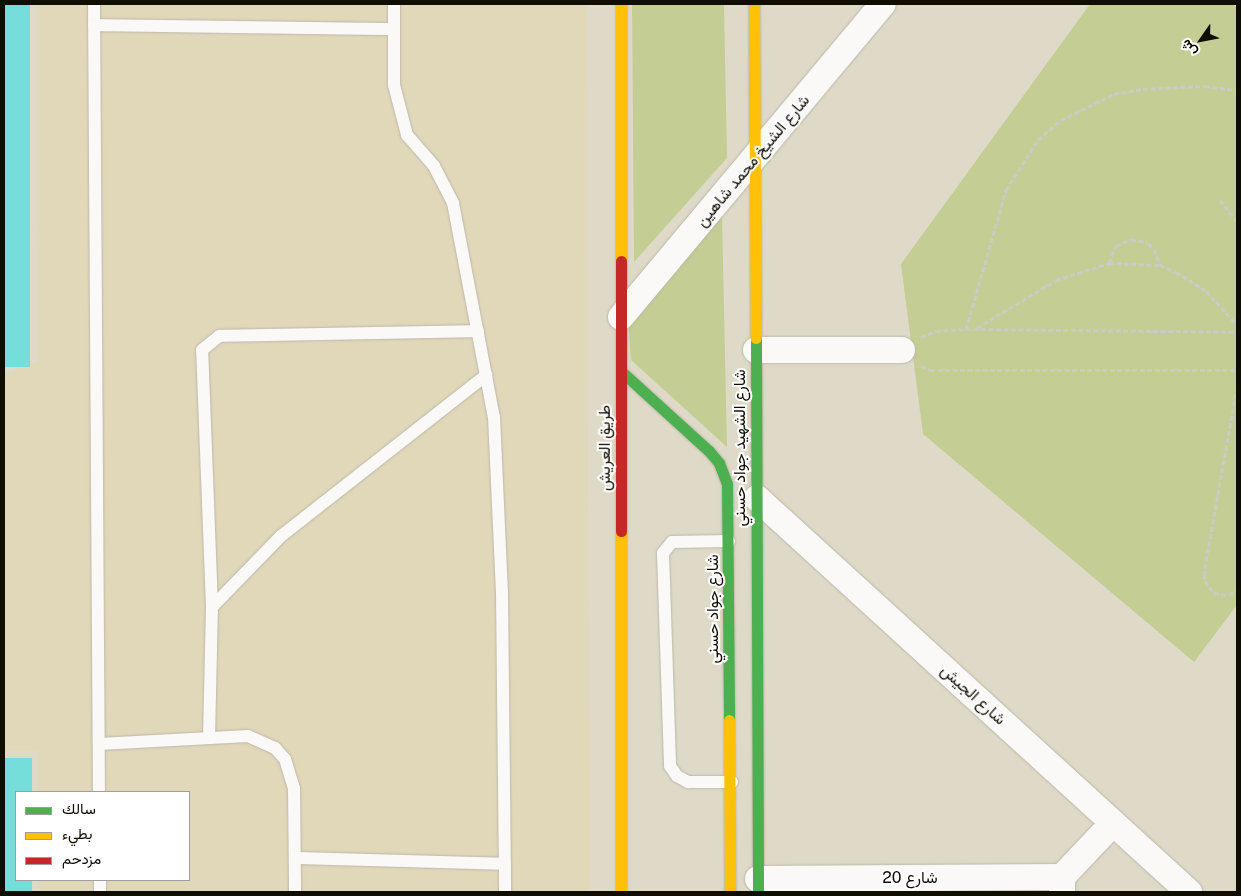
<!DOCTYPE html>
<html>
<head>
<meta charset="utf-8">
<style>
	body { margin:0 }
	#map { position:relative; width:1241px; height:896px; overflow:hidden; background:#dfdac8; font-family:"Public Sans",Vazirmatn,sans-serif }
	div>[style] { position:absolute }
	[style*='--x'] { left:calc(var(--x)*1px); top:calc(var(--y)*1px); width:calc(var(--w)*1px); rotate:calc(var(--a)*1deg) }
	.built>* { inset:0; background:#e1d8ba }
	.green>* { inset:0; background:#c4cd94 }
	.water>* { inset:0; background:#76deda; transform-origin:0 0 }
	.path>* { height:3px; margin-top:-1.5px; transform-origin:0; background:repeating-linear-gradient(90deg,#cbcac5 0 5px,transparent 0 7.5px) }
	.roads { filter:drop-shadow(0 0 1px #bcb8aa) drop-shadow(0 0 1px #bcb8aa) }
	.lane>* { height:12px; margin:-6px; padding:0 6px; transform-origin:6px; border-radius:6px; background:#faf9f7 }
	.street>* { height:26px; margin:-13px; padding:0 13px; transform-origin:13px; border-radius:13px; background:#faf9f7 }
	.fast>* { height:11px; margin:-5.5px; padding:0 5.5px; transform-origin:5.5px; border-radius:5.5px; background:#4caf50 }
	.slow>* { height:11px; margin:-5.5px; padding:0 5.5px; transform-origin:5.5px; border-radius:5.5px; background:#ffc107 }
	.jam>* { height:11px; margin:-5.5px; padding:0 5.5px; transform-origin:5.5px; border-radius:5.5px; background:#c62828 }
	span { translate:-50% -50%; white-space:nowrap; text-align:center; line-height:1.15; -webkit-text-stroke:4px #fff; paint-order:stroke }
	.street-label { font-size:16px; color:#100d03 }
	.frame { position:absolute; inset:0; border:5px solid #100d03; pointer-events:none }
	.legend { position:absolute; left:15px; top:791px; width:175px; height:90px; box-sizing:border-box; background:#fff; border:1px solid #9f9e9a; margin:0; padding:6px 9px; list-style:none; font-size:15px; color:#100d03 }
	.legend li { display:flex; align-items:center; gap:10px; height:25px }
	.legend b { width:25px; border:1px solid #9f9e9a }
	.north { position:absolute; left:1176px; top:15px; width:50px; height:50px; -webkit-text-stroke:4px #fff; paint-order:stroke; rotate:237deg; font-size:14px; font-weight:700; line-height:20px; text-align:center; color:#100d03 }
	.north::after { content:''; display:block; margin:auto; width:18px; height:22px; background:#100d03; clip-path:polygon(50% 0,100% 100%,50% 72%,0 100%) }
</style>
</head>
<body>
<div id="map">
	<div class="built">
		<div style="clip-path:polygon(37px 4px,586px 4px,590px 892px,39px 892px,39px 880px,189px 880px,189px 792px,38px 792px,38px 751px,4px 751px,4px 374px,38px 361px)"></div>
	</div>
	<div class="green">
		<div style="clip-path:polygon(632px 4px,724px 4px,727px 158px,634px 262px)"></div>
		<div style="clip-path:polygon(1090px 4px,1233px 4px,1237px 8px,1237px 605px,1194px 662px,923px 434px,901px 264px)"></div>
		<div style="clip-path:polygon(722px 217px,727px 447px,631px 360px,628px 319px)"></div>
	</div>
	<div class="water">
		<div style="left:4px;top:4px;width:26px;height:363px"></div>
		<div style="clip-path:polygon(4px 758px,32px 758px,32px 792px,16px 792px,16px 880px,32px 880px,32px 892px,4px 892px)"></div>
	</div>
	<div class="path">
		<div style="--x:1220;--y:200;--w:28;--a:52"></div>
		<div style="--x:1109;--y:263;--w:18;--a:-68"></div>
		<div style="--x:1116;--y:246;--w:17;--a:-25"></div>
		<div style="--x:1131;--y:239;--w:17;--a:13"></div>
		<div style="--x:1148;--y:243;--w:8;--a:45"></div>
		<div style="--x:1154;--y:249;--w:17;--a:69"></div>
		<div style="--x:977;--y:328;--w:92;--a:-31.3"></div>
		<div style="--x:1056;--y:280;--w:56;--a:-17.8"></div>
		<div style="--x:1109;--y:263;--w:51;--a:2.2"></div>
		<div style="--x:1160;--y:265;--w:17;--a:24"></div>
		<div style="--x:1176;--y:272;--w:36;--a:32"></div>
		<div style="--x:1206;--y:291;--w:46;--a:47.6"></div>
		<div style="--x:966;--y:329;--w:145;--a:-73.9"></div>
		<div style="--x:1006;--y:190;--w:59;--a:-57.4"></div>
		<div style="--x:1038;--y:140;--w:30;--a:-41"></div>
		<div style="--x:1061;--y:120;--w:59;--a:-26.1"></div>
		<div style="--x:1114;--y:94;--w:29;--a:-10"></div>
		<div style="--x:1143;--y:89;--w:62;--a:-2.8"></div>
		<div style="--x:1205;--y:86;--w:32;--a:7"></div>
		<div style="--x:921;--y:337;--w:16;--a:-22"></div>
		<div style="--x:936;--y:331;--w:30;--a:-4"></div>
		<div style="--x:966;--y:329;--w:271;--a:0.6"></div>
		<div style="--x:921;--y:366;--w:10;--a:24"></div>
		<div style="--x:930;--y:370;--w:307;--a:0"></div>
		<div style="--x:1237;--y:386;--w:191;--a:100"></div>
		<div style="--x:1204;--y:574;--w:7;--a:82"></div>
		<div style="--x:1205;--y:581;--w:15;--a:53"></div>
		<div style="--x:1214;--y:593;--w:15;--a:8"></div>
		<div style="--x:1229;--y:595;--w:9;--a:-32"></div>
	</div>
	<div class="roads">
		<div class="lane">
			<div style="--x:94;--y:4;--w:788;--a:89.64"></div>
			<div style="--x:394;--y:4;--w:81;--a:90"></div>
			<div style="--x:394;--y:85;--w:52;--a:75.4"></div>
			<div style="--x:407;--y:135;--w:41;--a:48.9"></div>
			<div style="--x:434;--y:166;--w:42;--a:62.8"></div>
			<div style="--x:453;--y:203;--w:218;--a:79.2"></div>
			<div style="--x:494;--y:417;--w:176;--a:87.4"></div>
			<div style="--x:502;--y:593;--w:299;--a:89.4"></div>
			<div style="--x:94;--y:25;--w:300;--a:0.8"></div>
			<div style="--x:729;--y:541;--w:57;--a:179"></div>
			<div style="--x:672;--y:542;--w:14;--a:129"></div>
			<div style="--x:663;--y:553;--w:213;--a:88.1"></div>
			<div style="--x:670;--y:766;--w:12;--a:55"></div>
			<div style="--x:677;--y:776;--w:13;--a:29"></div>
			<div style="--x:688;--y:782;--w:44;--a:0"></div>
			<div style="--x:212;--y:607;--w:99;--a:-45.8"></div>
			<div style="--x:281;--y:536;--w:261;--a:-38.1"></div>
			<div style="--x:209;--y:738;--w:131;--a:-88.7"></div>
			<div style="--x:212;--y:607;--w:257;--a:-92.2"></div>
			<div style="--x:202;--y:350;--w:22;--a:-39"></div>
			<div style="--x:219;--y:336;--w:259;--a:-1.1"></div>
			<div style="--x:99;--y:744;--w:149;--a:-3.1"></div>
			<div style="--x:248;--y:736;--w:30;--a:24"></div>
			<div style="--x:275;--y:748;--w:15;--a:48"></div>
			<div style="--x:285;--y:759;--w:30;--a:73"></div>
			<div style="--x:294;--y:788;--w:104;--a:89.4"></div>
			<div style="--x:295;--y:858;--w:210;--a:1.6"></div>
			<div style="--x:100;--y:880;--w:12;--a:90"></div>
		</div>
		<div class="street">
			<div style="--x:621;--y:317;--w:408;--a:-50.1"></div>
			<div style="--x:756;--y:350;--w:146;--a:0"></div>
			<div style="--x:757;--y:498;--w:585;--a:42.37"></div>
			<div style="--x:758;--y:879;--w:304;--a:-0.4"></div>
			<div style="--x:1062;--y:892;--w:15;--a:-90"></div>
			<div style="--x:1062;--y:877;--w:74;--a:-46.6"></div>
		</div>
		<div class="fast">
			<div style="--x:756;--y:338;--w:554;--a:89.79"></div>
			<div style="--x:621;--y:371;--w:119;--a:42.3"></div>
			<div style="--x:709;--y:451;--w:16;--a:50"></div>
			<div style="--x:719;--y:463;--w:22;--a:69"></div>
			<div style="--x:727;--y:484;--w:236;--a:89.5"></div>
		</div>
		<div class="slow">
			<div style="--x:621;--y:4;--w:257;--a:90"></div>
			<div style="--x:754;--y:4;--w:334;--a:89.7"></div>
			<div style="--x:621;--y:531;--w:361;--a:90"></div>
			<div style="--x:729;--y:720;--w:172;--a:89.7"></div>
		</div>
		<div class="jam">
			<div style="--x:621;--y:261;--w:270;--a:90"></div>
		</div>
	</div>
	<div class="street-label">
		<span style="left:753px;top:161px;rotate:-50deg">شارع الشيخ محمد شاهين</span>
		<span style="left:605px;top:448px;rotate:-90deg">طريق العريش</span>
		<span style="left:740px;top:448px;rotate:-90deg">شارع الشهيد جواد حسني</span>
		<span style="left:713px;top:609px;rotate:-90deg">شارع جواد حسني</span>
		<span style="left:973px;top:695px;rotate:42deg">شارع الجيش</span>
		<span style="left:910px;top:878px">شارع 20</span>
	</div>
	<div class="frame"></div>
	<ul class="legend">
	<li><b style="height:6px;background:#4caf50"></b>سالك</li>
	<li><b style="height:6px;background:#ffc107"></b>بطيء</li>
	<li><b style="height:6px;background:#c62828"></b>مزدحم</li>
	</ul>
	<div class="north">ش</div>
</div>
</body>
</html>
